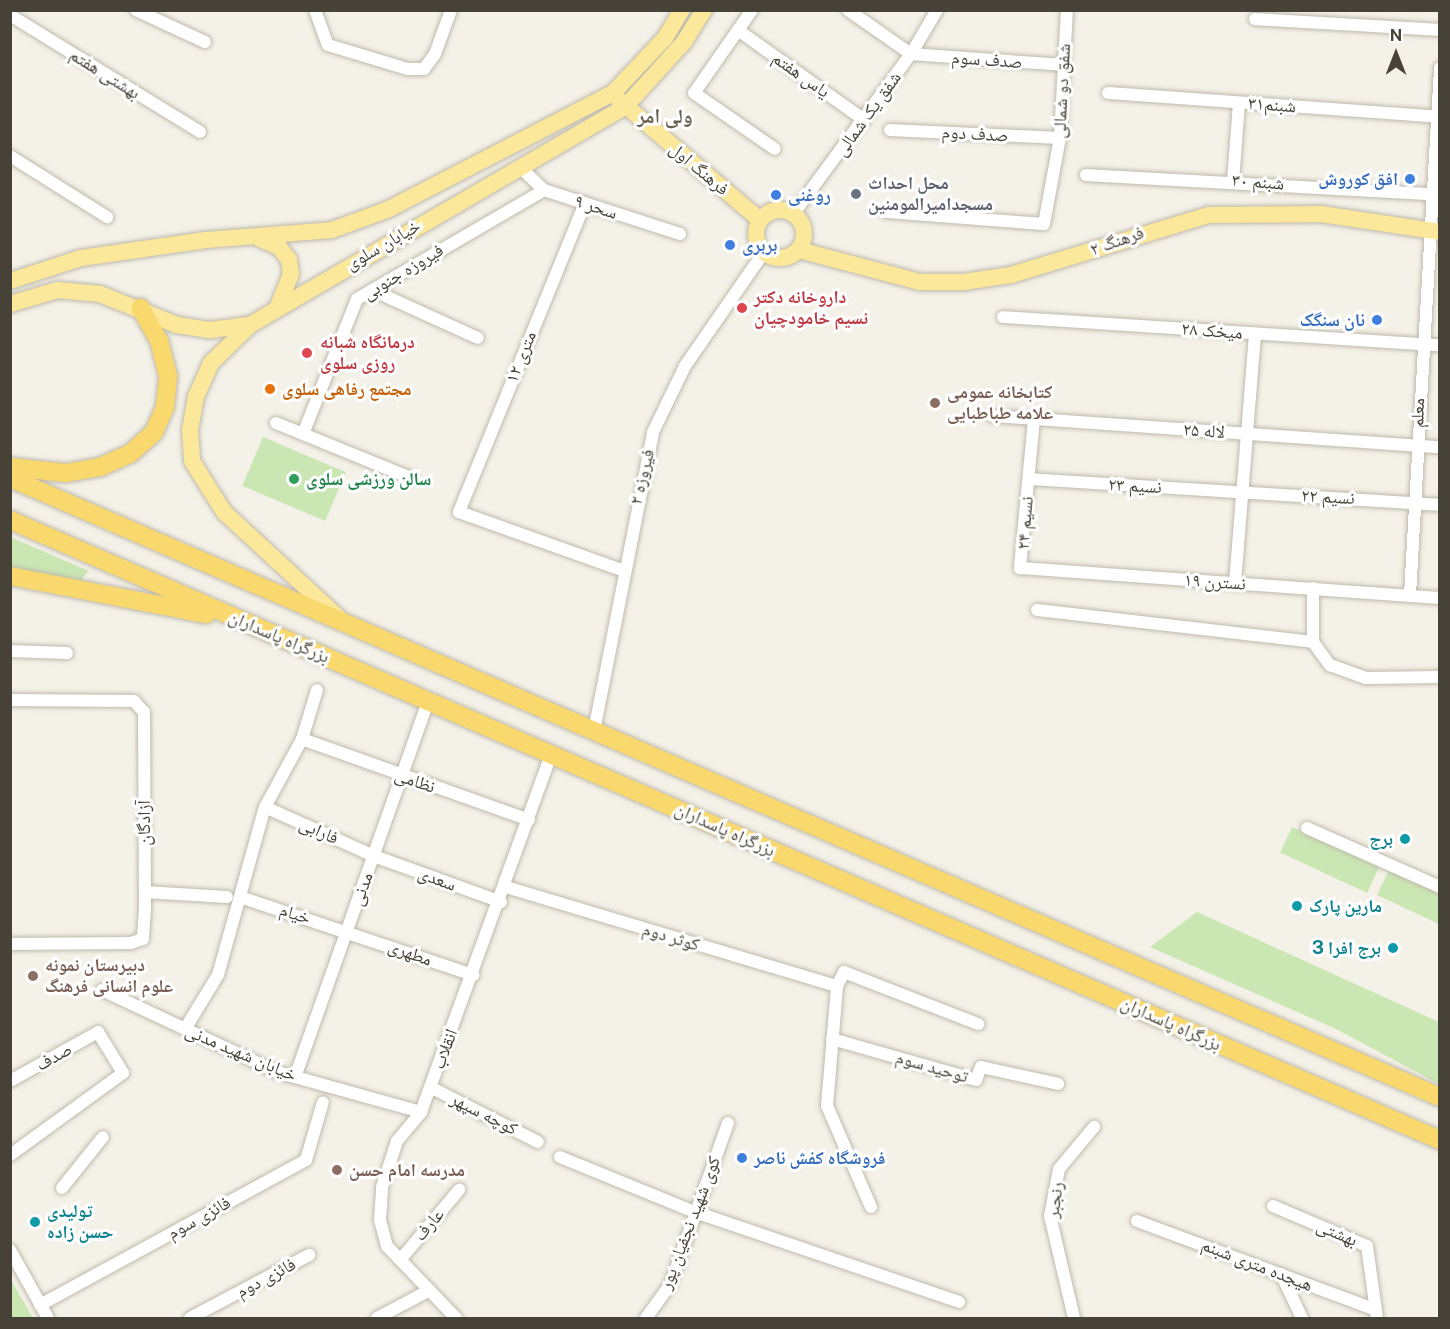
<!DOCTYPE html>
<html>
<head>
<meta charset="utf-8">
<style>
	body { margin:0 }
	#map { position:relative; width:1450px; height:1329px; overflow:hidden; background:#f4f1e8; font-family:"Public Sans","Noto Naskh Arabic",sans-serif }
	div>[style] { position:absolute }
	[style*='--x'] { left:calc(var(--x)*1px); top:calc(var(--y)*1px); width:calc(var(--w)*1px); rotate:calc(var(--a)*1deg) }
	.green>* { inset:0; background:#cae6b3; transform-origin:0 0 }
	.roads { filter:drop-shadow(0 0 2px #bfbaab) drop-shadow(0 0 2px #bfbaab) }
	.minor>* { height:12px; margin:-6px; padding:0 6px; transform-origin:6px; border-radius:6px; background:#fff }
	.major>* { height:16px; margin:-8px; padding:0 8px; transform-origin:8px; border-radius:8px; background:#fbe89a }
	.major>.ring { margin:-8px; padding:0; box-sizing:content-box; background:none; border:16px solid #fbe89a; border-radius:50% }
	.highway>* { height:18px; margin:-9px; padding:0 9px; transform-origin:9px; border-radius:9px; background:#f9d86e }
	.dots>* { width:16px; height:16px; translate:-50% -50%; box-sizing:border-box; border:3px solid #fff; border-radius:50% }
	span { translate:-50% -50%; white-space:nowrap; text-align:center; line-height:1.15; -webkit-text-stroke:6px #fff; paint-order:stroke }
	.street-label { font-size:18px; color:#474237 }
	.shop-label { font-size:18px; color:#366cbe; font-weight:700 }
	.right { translate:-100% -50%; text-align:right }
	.left { translate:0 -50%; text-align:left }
	.worship-label { font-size:18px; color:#5b616d; font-weight:700 }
	.health-label { font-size:18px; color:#be3a42; font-weight:700 }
	.food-label { font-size:18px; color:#c56008; font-weight:700 }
	.education-label { font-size:18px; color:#785e54; font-weight:700 }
	.leisure-label { font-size:18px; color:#27864d; font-weight:700 }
	.culture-label { font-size:18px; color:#0d838f; font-weight:700 }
	.neighbourhood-label { font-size:20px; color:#69614f; font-weight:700 }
	.frame { position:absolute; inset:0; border:12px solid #474237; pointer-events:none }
	.north { position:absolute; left:1366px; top:24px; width:60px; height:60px; -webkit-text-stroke:4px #fff; paint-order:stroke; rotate:0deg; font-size:16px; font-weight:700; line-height:24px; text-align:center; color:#474237 }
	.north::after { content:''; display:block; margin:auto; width:21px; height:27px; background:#474237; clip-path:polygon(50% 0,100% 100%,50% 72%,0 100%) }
</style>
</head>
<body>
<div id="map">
	<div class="green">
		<div style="left:263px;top:437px;width:90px;height:53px;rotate:23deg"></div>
		<div style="clip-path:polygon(10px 537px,89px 571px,76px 585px,11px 572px)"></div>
		<div style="left:1292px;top:827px;width:96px;height:28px;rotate:25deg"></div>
		<div style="clip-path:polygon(1389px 870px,1439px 894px,1439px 924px,1377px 895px)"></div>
		<div style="clip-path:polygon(1197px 912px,1439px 1022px,1439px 1084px,1336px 1029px,1150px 947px)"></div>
		<div style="clip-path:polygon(10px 1280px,11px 1280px,33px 1318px,11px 1318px)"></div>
	</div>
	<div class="roads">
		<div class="minor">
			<div style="--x:136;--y:10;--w:76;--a:24.9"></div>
			<div style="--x:315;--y:10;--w:37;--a:70"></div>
			<div style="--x:328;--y:45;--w:84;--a:16.7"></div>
			<div style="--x:408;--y:69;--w:16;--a:0"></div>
			<div style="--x:424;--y:69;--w:19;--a:-54"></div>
			<div style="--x:435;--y:54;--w:47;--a:-70"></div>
			<div style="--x:752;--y:10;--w:101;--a:124.9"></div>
			<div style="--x:694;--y:93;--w:98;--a:34.7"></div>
			<div style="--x:848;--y:10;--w:77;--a:34.9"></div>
			<div style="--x:911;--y:54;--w:152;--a:4.1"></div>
			<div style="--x:10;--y:15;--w:223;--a:31.6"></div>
			<div style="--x:1255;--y:19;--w:185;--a:3.4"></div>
			<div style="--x:738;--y:30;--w:155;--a:35.5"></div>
			<div style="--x:1108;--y:93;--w:333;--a:4.1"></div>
			<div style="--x:890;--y:130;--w:170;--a:2.7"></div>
			<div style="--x:10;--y:156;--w:115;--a:32.2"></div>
			<div style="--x:520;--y:167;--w:33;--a:44"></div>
			<div style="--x:544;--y:190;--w:143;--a:17.9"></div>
			<div style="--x:1086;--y:175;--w:344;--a:3.2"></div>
			<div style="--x:1233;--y:181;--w:78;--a:-85.6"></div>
			<div style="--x:585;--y:203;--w:334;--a:112.2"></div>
			<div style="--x:459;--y:512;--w:173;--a:19.6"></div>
			<div style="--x:887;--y:212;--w:157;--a:4.4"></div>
			<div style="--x:1044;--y:224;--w:87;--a:-79.5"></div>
			<div style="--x:1060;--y:138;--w:128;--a:-86.9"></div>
			<div style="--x:794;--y:213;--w:197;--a:-53.7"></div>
			<div style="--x:911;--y:54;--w:51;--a:-59.4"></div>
			<div style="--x:372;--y:290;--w:116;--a:24.4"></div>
			<div style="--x:1003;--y:317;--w:438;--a:3.7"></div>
			<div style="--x:992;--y:416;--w:449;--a:4"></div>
			<div style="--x:1034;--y:419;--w:150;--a:95.4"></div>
			<div style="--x:1020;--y:568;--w:421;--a:4.1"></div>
			<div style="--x:276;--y:423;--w:146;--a:22.2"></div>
			<div style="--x:303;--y:434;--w:145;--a:-68.2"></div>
			<div style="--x:357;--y:299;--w:216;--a:-30.2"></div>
			<div style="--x:1029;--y:479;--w:412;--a:3.6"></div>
			<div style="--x:1235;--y:583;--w:250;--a:-85.4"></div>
			<div style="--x:1313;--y:588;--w:54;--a:90"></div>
			<div style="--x:1313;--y:642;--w:29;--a:54"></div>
			<div style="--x:1330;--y:665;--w:38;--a:20"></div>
			<div style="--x:1366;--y:678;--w:74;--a:-0.8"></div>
			<div style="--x:1410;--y:595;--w:528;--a:-86.74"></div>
			<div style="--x:1037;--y:610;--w:278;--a:6.6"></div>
			<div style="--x:10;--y:651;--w:57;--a:2"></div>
			<div style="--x:10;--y:700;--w:124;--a:0.5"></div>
			<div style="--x:134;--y:701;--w:15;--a:48"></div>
			<div style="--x:144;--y:712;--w:196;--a:89.7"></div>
			<div style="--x:145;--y:908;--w:31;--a:94"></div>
			<div style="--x:143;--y:939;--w:13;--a:162"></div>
			<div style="--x:131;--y:943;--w:121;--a:179.5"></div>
			<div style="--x:594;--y:731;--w:305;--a:-78.8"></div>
			<div style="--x:653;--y:432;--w:73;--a:-64.1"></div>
			<div style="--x:685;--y:366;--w:139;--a:-55.3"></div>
			<div style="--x:302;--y:739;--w:241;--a:19.6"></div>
			<div style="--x:265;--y:807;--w:120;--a:24.2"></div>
			<div style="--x:374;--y:856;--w:135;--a:19.9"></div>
			<div style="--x:1307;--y:828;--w:145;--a:23.9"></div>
			<div style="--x:506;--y:887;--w:345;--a:16.7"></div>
			<div style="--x:145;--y:892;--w:82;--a:3.5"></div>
			<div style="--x:243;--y:898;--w:243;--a:18.5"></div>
			<div style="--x:102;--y:990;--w:193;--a:25.1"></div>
			<div style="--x:277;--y:1072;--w:149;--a:15.5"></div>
			<div style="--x:185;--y:1029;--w:63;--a:-58.6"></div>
			<div style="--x:218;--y:975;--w:174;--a:-74.4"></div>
			<div style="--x:265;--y:807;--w:77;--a:-61.4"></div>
			<div style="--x:302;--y:739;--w:51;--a:-73"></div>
			<div style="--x:832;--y:1039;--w:150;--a:15.9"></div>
			<div style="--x:976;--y:1080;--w:14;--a:-69"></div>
			<div style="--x:981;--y:1067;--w:79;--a:12.4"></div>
			<div style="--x:295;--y:1077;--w:399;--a:-70.5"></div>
			<div style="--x:10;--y:1081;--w:101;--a:-29.1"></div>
			<div style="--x:98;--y:1032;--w:48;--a:58.6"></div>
			<div style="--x:123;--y:1073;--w:140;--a:144"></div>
			<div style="--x:430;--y:1087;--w:121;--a:27"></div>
			<div style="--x:560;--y:1157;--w:146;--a:22.2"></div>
			<div style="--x:695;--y:1212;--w:279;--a:18.8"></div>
			<div style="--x:62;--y:1188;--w:65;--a:-51.2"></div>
			<div style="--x:1273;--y:1206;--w:102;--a:23.1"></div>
			<div style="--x:1367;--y:1246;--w:73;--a:82.1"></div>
			<div style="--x:871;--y:1207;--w:110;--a:-113.5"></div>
			<div style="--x:827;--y:1106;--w:120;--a:-85.2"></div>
			<div style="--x:837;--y:986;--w:16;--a:-63"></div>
			<div style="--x:844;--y:972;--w:144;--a:21.2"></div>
			<div style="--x:1137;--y:1221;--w:255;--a:20.4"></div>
			<div style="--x:10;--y:1250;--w:78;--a:60.8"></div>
			<div style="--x:400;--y:1260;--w:92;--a:-49.9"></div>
			<div style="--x:1281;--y:1274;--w:49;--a:64.5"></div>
			<div style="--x:40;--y:1305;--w:303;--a:-28.6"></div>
			<div style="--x:306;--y:1160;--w:60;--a:-73.7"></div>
			<div style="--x:190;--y:1318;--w:135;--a:-27.9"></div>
			<div style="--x:377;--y:1318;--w:58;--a:-27.9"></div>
			<div style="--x:456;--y:1318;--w:100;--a:-133.8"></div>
			<div style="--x:387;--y:1246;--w:28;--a:-105"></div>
			<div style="--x:380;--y:1219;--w:32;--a:-86"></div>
			<div style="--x:382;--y:1187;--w:48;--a:-71.9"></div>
			<div style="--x:397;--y:1141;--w:38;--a:-50"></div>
			<div style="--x:421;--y:1112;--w:381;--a:-70"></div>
			<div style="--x:646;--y:1318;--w:41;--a:-54"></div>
			<div style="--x:670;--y:1285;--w:172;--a:-70.3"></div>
			<div style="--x:1074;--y:1318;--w:105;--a:-103.2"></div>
			<div style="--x:1050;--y:1216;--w:48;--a:-79.2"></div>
			<div style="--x:1059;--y:1169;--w:55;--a:-50.2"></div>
		</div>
		<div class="major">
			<div style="--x:619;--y:100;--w:185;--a:40.4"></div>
			<div class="ring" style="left:756px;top:210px;width:32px;height:32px"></div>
			<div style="--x:260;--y:239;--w:21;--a:23"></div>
			<div style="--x:279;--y:247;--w:16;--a:52"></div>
			<div style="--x:289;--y:260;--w:14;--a:82"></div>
			<div style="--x:291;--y:274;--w:37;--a:112"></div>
			<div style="--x:799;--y:250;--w:125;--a:14.8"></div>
			<div style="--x:920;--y:282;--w:44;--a:0"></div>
			<div style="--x:964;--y:282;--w:48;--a:-8.5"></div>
			<div style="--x:1011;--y:275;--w:206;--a:-16.9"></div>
			<div style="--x:1208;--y:215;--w:113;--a:-0.5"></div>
			<div style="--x:1321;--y:214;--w:120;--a:8.6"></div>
			<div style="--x:10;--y:281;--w:75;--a:-17.9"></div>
			<div style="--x:81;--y:258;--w:126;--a:-8.2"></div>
			<div style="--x:206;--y:240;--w:126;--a:-4.5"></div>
			<div style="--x:332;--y:230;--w:61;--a:-20.2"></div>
			<div style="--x:389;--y:209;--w:252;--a:-27.4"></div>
			<div style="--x:613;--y:93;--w:76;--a:-46.6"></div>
			<div style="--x:665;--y:38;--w:33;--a:-59"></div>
			<div style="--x:10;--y:304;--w:50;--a:-16.3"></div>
			<div style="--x:58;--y:290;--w:42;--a:5.4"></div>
			<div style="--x:100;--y:294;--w:83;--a:21.9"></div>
			<div style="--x:177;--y:325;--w:33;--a:9"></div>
			<div style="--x:210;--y:330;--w:40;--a:-7.1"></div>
			<div style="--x:250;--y:325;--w:434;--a:-30.2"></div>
			<div style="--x:625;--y:107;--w:88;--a:-47.8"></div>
			<div style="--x:684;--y:42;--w:38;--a:-58"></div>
			<div style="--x:250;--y:325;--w:54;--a:135.7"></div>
			<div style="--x:211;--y:363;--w:36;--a:114"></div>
			<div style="--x:196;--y:396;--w:35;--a:100"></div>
			<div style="--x:190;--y:430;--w:31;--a:86"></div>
			<div style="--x:192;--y:461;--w:60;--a:57.9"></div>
			<div style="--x:224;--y:512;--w:156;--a:42.7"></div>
		</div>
		<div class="highway">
			<div style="--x:10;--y:467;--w:56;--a:6.1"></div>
			<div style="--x:66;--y:473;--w:35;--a:-10"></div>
			<div style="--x:100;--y:467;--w:34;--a:-24"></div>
			<div style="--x:131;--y:453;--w:31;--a:-42"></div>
			<div style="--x:154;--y:432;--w:27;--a:-66"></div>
			<div style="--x:165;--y:407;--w:31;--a:-84"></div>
			<div style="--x:168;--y:376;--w:36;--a:-104"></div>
			<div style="--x:159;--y:341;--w:38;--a:-119"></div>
			<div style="--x:10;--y:478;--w:1558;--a:23.41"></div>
			<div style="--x:10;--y:520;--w:1559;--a:23.44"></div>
			<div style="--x:10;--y:576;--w:200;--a:11"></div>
		</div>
	</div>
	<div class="dots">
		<div style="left:1410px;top:179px;background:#3f7fe0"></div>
		<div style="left:856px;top:194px;background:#6b7280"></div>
		<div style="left:776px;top:195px;background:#3f7fe0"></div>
		<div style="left:730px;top:245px;background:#3f7fe0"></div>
		<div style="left:742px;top:308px;background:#e0444e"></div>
		<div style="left:1377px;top:320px;background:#3f7fe0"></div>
		<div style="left:307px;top:353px;background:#e0444e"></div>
		<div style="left:270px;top:389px;background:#e8710a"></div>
		<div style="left:935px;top:403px;background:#8d6e63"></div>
		<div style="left:294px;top:479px;background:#2e9e5b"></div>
		<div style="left:1405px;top:839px;background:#0f9aa8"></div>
		<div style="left:1297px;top:906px;background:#0f9aa8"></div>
		<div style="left:1393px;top:948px;background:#0f9aa8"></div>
		<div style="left:33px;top:976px;background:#8d6e63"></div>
		<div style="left:742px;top:1158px;background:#3f7fe0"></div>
		<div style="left:337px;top:1170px;background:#8d6e63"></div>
		<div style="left:35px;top:1222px;background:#0f9aa8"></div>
	</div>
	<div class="street-label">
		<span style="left:987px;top:60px;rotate:4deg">صدف سوم</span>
		<span style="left:105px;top:74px;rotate:32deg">بهشتی هفتم</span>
		<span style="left:801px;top:75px;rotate:35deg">یاس هفتم</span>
		<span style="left:1062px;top:91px;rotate:-87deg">شفق دو شمالی</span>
		<span style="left:1272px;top:105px;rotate:4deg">شبنم۳۱</span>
		<span style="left:868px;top:114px;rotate:-54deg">شفق یک شمالی</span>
		<span style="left:975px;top:134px;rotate:3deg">صدف دوم</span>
		<span style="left:699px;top:169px;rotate:40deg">فرهنگ اول</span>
		<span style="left:1258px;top:182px;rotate:4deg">شبنم ۳۰</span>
		<span style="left:596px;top:207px;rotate:18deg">سحر ۹</span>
		<span style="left:1117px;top:241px;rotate:-19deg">فرهنگ ۲</span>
		<span style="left:383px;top:245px;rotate:-30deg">خیابان سلوی</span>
		<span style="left:403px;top:272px;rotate:-31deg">فیروزه جنوبی</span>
		<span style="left:1212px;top:331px;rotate:4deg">میخک ۲۸</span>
		<span style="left:521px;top:357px;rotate:-68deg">۱۲ متری</span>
		<span style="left:1418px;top:413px;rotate:-88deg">معلم</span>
		<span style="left:1204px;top:431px;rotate:4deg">لاله ۲۵</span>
		<span style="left:642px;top:477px;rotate:-76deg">فیروزه ٢</span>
		<span style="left:1135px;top:486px;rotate:3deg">نسیم ۲۳</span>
		<span style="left:1328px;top:497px;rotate:3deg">نسیم ۲۲</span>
		<span style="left:1025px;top:523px;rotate:-85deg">نسیم ۲۴</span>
		<span style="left:1215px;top:582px;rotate:4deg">نسترن ۱۹</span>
		<span style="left:279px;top:637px;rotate:23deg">بزرگراه پاسداران</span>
		<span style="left:415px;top:781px;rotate:19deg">نظامی</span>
		<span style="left:144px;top:823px;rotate:-90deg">آزادگان</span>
		<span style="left:725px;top:830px;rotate:24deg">بزرگراه پاسداران</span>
		<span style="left:319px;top:831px;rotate:24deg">فارابی</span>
		<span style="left:437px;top:879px;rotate:20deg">سعدی</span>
		<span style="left:362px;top:889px;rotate:-70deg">مدنی</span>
		<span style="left:295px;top:914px;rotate:17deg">خیام</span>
		<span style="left:671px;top:937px;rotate:17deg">کوثر دوم</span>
		<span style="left:410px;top:953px;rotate:20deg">مطهری</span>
		<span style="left:1171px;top:1024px;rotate:24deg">بزرگراه پاسداران</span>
		<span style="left:445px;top:1049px;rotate:-69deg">انقلاب</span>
		<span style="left:241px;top:1053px;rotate:23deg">خیابان شهید مدنی</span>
		<span style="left:54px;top:1057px;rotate:-29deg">صدف</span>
		<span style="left:932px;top:1067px;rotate:16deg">توحید سوم</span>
		<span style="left:484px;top:1114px;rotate:27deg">کوچه سپهر</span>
		<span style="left:1055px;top:1200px;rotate:-82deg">رنجبر</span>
		<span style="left:199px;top:1218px;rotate:-29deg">فائزی سوم</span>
		<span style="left:690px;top:1223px;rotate:-69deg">کوی شهید نجفیان پور</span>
		<span style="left:429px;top:1225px;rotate:-50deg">عارف</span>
		<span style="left:1337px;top:1233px;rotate:23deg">بهشتی</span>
		<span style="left:1257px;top:1265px;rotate:21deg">هیجده متری شبنم</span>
		<span style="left:266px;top:1278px;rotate:-28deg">فائزی دوم</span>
	</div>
	<div class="shop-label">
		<span class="right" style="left:1398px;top:179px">افق کوروش</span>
		<span class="left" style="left:788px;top:195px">روغنی</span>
		<span class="left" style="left:742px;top:245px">بربری</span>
		<span class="right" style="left:1365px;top:320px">نان سنگک</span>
		<span class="left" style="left:754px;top:1158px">فروشگاه کفش ناصر</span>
	</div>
	<div class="worship-label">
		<span class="left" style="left:868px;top:194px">محل احداث<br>مسجدامیرالمومنین</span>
	</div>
	<div class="health-label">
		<span class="left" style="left:754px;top:308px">داروخانه دکتر<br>نسیم خامودچیان</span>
		<span class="left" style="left:320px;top:353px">درمانگاه شبانه<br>روزی سلوی</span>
	</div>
	<div class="food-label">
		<span class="left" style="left:282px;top:389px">مجتمع رفاهی سلوی</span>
	</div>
	<div class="education-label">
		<span class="left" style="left:947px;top:403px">کتابخانه عمومی<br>علامه طباطبایی</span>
		<span class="left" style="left:45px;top:976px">دبیرستان نمونه<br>علوم انسانی فرهنگ</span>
		<span class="left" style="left:349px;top:1170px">مدرسه امام حسن</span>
	</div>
	<div class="leisure-label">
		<span class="left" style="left:306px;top:479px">سالن ورزشی سلوی</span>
	</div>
	<div class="culture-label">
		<span class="right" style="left:1393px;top:839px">برج</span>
		<span class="left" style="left:1309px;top:906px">مارین پارک</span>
		<span class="right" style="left:1381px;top:948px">برج افرا 3</span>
		<span class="left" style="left:47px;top:1222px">تولیدی<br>حسن زاده</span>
	</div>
	<div class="neighbourhood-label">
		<span style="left:665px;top:116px">ولی امر</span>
	</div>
	<div class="frame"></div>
	<div class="north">N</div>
</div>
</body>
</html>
